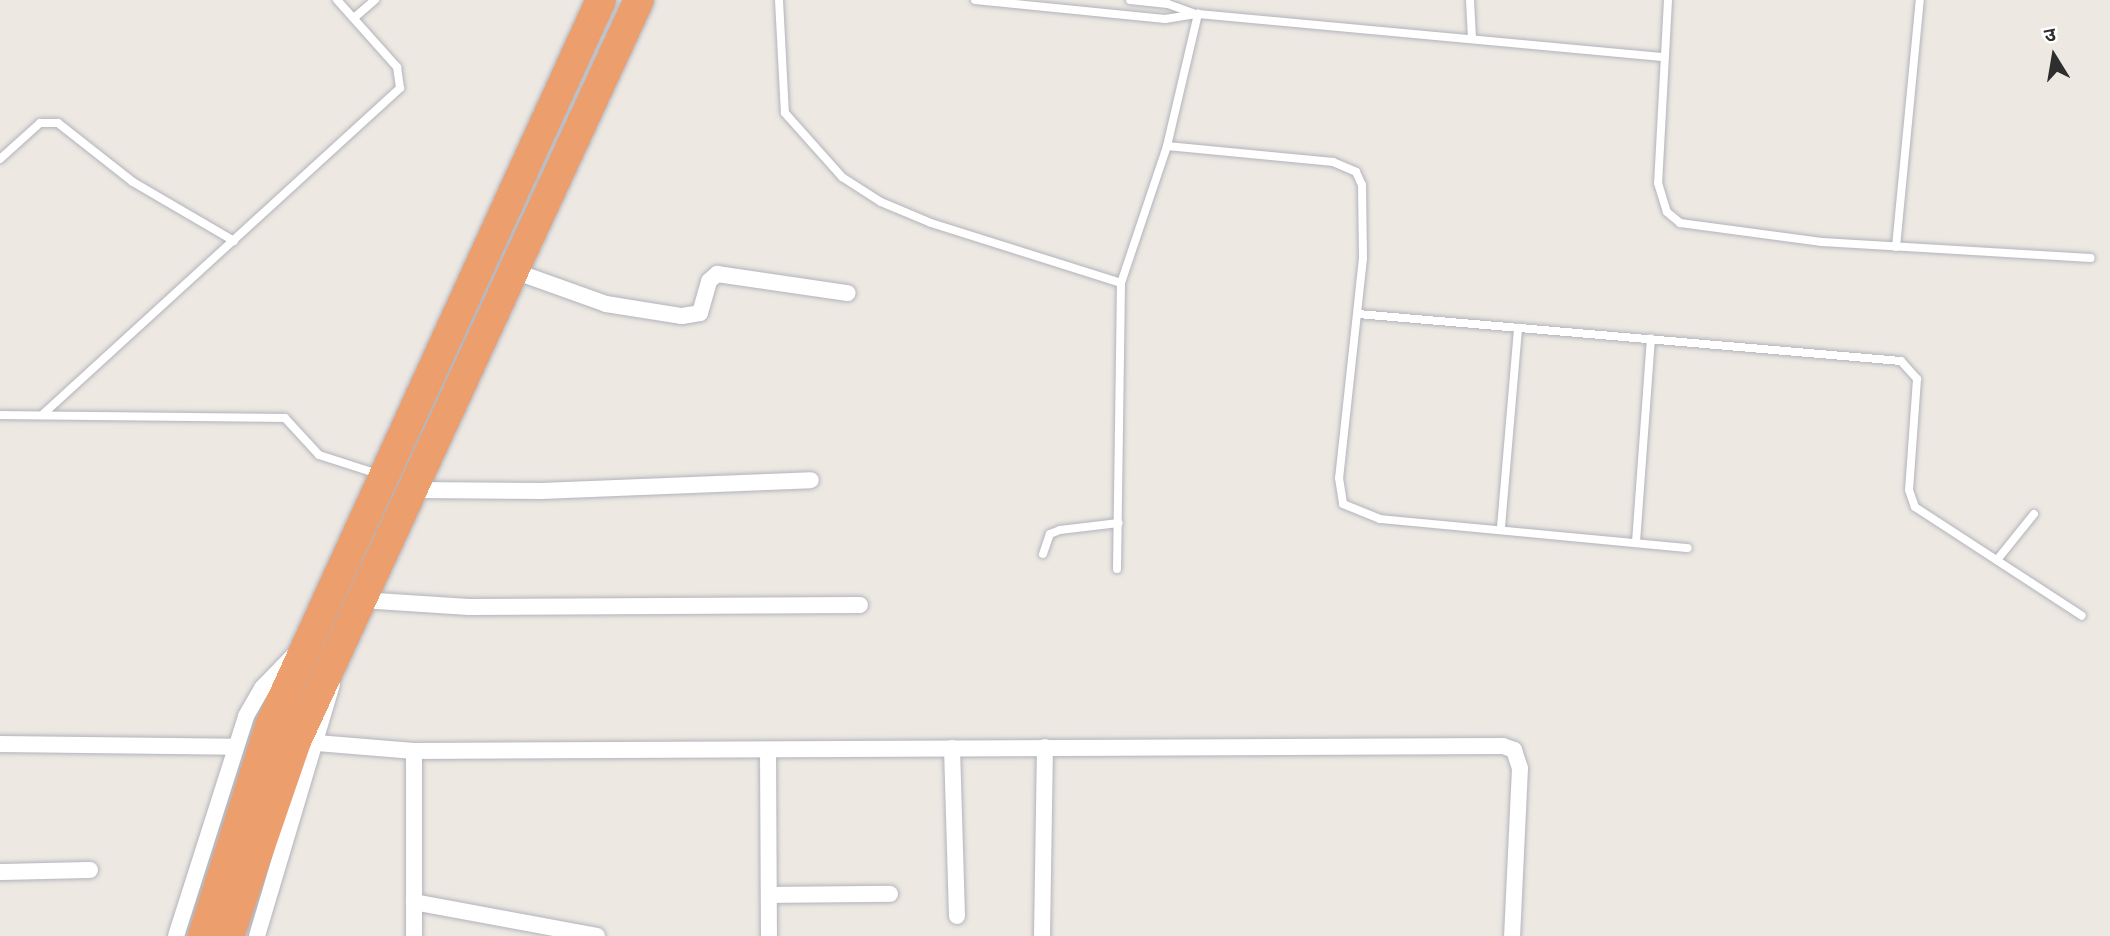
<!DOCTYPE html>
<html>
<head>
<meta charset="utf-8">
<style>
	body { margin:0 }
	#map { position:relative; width:2110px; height:936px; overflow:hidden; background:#ede8e2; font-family:Roboto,"Noto Sans Devanagari",sans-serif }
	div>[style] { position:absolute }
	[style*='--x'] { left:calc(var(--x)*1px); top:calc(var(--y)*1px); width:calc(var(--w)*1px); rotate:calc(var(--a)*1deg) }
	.roads { filter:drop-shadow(0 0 2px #b2b4bc) drop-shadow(0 0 2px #b2b4bc) }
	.lane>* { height:8px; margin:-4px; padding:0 4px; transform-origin:4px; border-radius:4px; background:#fff }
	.street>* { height:16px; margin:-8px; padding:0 8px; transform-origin:8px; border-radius:8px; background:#fff }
	.highway>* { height:30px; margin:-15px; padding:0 15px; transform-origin:15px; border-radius:15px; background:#ed9e6d }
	span { translate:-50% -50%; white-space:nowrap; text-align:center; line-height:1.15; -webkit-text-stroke:6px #fff; paint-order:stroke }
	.north { position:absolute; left:2019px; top:21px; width:70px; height:70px; -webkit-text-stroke:5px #fff; paint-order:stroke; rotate:349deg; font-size:19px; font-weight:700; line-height:28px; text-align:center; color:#2e2e2e }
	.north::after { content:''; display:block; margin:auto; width:24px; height:32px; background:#2e2e2e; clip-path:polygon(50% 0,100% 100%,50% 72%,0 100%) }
</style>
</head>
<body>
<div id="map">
	<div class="roads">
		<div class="lane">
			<div style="--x:779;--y:0;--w:113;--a:87"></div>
			<div style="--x:785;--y:113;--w:86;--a:48.3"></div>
			<div style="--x:842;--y:177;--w:46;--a:32.7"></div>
			<div style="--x:881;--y:202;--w:54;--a:22.8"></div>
			<div style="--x:931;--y:223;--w:199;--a:17.5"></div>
			<div style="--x:975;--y:0;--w:191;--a:5.7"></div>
			<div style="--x:1165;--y:19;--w:33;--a:-9"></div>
			<div style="--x:1198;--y:14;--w:466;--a:5.3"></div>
			<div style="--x:1130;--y:0;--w:38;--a:6"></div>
			<div style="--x:1168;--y:4;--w:27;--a:20"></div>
			<div style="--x:1470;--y:0;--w:38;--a:87"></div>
			<div style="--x:1668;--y:0;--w:183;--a:93.1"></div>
			<div style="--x:1658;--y:183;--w:30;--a:73"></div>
			<div style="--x:1667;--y:212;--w:17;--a:40"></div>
			<div style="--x:1680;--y:223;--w:143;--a:7.6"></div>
			<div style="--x:1822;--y:242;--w:269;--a:3.4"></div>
			<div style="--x:354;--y:18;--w:28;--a:-41"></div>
			<div style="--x:1167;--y:146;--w:167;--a:5.5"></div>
			<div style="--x:1333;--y:162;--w:25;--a:23"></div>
			<div style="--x:1356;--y:172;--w:14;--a:65"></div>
			<div style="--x:1362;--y:185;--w:73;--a:89.2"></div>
			<div style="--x:1363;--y:258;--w:221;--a:96.2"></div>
			<div style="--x:1339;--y:478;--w:26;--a:81"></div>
			<div style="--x:1343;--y:504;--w:40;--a:22"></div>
			<div style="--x:1380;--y:519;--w:309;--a:5.4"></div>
			<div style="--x:0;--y:159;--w:54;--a:-42"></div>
			<div style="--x:40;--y:123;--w:18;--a:0"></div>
			<div style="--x:58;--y:123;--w:95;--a:38.2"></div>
			<div style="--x:133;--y:182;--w:117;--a:30.3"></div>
			<div style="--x:1896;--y:247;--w:248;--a:-84.5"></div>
			<div style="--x:1358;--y:314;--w:545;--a:4.95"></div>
			<div style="--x:1901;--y:361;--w:24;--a:48"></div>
			<div style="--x:1917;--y:379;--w:111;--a:94.1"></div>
			<div style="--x:1909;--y:490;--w:18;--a:71"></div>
			<div style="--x:1915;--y:507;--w:199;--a:33.1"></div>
			<div style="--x:0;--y:415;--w:285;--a:0.6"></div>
			<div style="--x:285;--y:418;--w:50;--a:47.4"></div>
			<div style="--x:319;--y:455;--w:62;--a:17.9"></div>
			<div style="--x:42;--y:415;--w:485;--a:-42.4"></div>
			<div style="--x:400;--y:88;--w:21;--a:-98"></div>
			<div style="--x:397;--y:67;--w:90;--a:-131.8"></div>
			<div style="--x:1501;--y:527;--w:200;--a:-85.1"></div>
			<div style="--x:1636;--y:542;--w:204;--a:-85.8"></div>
			<div style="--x:1043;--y:554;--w:21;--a:-71"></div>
			<div style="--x:1050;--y:534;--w:11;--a:-22"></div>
			<div style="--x:1060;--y:530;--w:59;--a:-6.8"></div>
			<div style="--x:1997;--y:560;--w:59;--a:-51.2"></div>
			<div style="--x:1117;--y:569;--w:286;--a:-89.2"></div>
			<div style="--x:1121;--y:283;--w:145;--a:-71.4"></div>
			<div style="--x:1167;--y:146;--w:136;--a:-76.8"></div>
		</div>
		<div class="street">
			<div style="--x:514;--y:271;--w:98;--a:19.7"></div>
			<div style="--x:606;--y:304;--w:77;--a:9"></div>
			<div style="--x:682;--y:316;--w:18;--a:-9"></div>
			<div style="--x:700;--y:313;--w:33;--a:-74"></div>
			<div style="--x:709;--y:281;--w:11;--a:-41"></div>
			<div style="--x:717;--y:274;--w:132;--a:8.3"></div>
			<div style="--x:413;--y:490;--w:128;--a:0.4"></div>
			<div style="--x:541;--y:491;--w:270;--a:-2.3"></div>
			<div style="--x:361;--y:600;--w:108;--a:3.7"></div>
			<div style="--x:469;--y:607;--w:391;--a:-0.3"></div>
			<div style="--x:317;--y:743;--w:97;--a:4.7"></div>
			<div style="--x:414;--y:751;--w:1089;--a:-0.26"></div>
			<div style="--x:1503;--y:746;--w:12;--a:20"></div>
			<div style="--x:1514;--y:750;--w:19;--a:72"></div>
			<div style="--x:1520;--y:768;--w:168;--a:92.7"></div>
			<div style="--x:0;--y:744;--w:235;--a:0.7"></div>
			<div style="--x:952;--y:748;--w:168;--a:88.3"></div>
			<div style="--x:768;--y:750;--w:186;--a:89.7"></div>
			<div style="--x:0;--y:872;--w:90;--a:-1.3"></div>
			<div style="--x:769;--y:895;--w:121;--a:-0.5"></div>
			<div style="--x:414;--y:902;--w:186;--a:10.5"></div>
			<div style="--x:176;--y:936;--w:231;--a:-72.3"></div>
			<div style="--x:246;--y:716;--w:32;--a:-60"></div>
			<div style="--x:262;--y:688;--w:46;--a:-45.9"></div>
			<div style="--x:257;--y:936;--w:262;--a:-73.4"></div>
			<div style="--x:414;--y:936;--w:185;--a:-90"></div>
			<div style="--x:1042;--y:936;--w:189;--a:-89.1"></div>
		</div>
		<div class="highway">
			<div style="--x:203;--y:936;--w:220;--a:-72.3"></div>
			<div style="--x:270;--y:726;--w:798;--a:-65.49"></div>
			<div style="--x:229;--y:936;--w:208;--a:-71"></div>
			<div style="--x:297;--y:739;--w:814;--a:-65.17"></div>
		</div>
	</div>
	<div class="north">उ</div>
</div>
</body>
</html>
